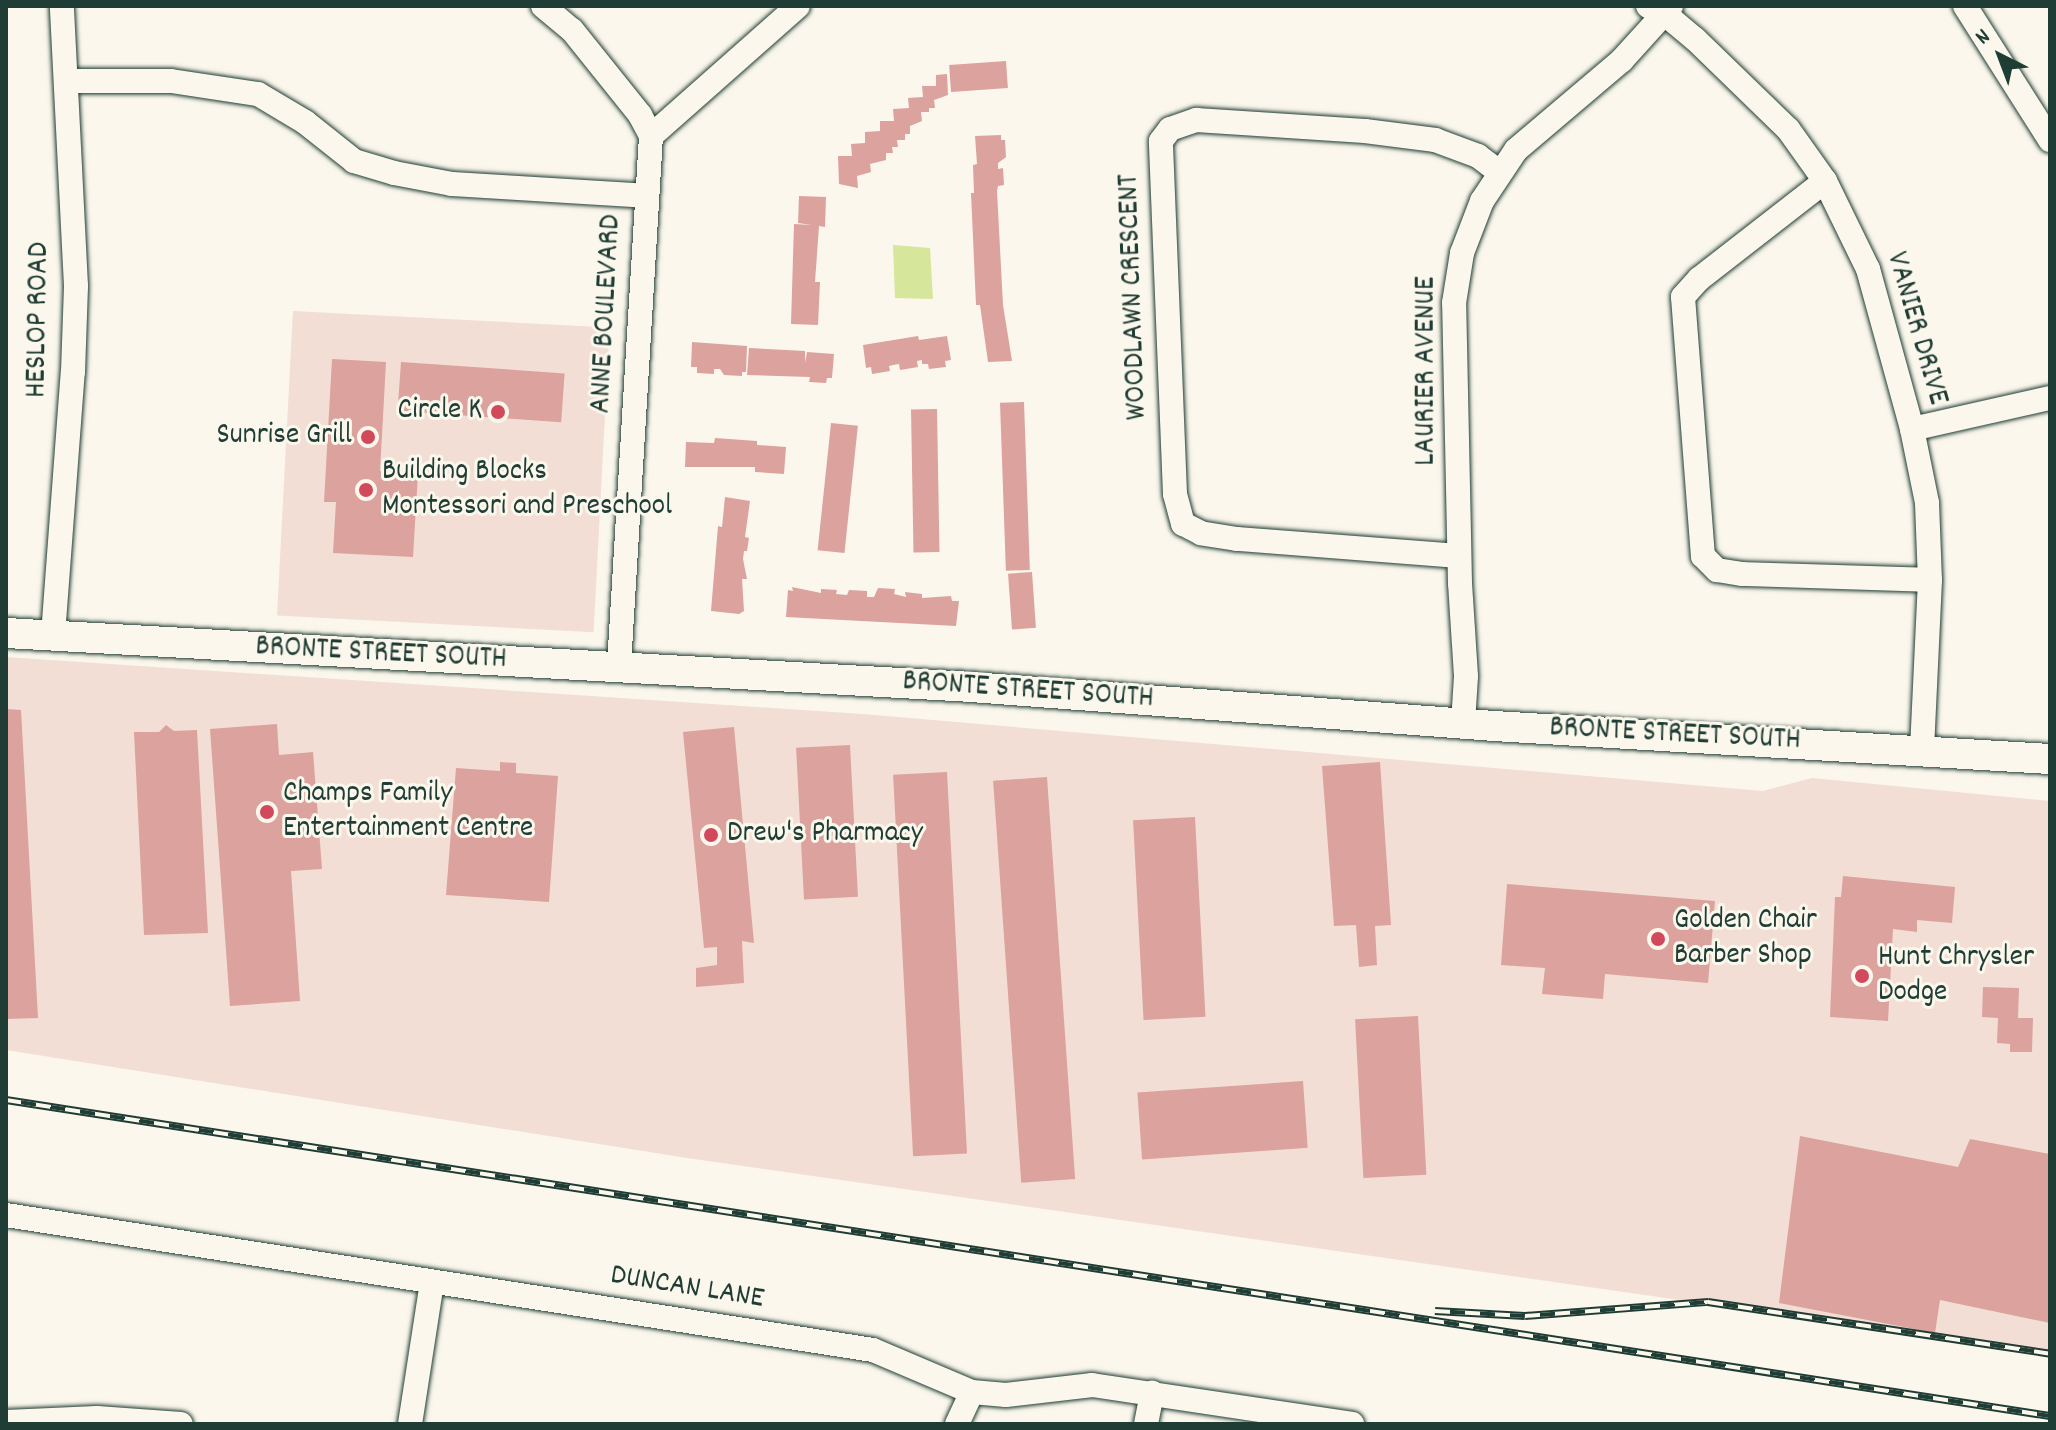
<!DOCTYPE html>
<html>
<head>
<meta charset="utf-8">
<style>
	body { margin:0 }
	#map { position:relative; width:2056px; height:1430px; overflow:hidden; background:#fbf7ec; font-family:Dekko,sans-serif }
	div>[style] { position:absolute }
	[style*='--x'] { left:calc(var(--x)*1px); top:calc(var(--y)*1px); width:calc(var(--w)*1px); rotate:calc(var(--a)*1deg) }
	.built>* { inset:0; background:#f2ded4; transform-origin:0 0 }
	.green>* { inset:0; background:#d6e69a }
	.building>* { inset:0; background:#dca29d; transform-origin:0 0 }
	.roads { filter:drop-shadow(0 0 2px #1f3d34) drop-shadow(0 0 2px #1f3d34) }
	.minor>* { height:24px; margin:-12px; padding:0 12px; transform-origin:12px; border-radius:12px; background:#fbf7ec }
	.major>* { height:30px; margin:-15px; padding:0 15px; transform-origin:15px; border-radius:15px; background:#fbf7ec }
	.rail>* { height:8px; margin-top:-4px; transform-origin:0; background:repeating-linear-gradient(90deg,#fbf7ec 0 15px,#1f3d34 0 30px); box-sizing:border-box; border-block:2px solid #1f3d34 }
	.dots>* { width:22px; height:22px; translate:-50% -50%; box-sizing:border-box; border:4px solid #fbf7ec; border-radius:50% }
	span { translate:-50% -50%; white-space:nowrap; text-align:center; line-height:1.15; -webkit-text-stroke:6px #fbf7ec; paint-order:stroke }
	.street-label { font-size:30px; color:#1f3d34 }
	.poi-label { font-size:30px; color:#1f3d34 }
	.right { translate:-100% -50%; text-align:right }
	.left { translate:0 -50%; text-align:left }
	.frame { position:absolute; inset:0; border:8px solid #1f3d34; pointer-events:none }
	.north { position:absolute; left:1960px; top:16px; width:80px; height:80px; -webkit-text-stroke:6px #fbf7ec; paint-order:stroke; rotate:318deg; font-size:22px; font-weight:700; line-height:32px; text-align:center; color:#1f3d34 }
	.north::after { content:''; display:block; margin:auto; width:28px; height:36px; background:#1f3d34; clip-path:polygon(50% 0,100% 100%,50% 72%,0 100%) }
</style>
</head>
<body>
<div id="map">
	<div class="built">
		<div style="left:293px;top:311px;width:317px;height:305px;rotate:3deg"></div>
		<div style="clip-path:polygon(6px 657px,862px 714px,1763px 791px,1812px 778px,2050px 801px,2050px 1353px,687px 1158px,6px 1050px)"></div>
	</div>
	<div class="green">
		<div style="clip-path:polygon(893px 245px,930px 248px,933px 299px,895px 298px)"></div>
	</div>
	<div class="building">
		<div style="left:1006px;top:61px;width:27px;height:57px;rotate:86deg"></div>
		<div style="clip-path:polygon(947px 74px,948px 95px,934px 100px,935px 108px,929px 108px,929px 112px,921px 112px,922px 121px,910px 126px,910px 134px,905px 134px,905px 140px,897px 140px,898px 147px,892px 147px,893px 153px,886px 153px,886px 160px,870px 164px,871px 172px,857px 176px,858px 188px,839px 184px,838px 156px,852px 156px,851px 144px,865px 143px,865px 132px,880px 131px,880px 121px,894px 121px,893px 109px,909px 108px,908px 98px,923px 97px,922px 86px,936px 86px,936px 75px)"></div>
		<div style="clip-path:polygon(1001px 135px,1001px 140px,1005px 140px,1006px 157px,998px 163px,998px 169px,1003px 168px,1004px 185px,998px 186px,997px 191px,1003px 305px,1012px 361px,988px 362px,980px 305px,976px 305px,971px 193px,974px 193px,973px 165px,977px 164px,975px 136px)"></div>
		<div style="clip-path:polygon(799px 196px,826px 197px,825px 227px,819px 226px,815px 282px,820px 282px,818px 325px,791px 324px,794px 224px,812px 225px,798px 223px)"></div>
		<div style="clip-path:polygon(918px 336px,919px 340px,947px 336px,951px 360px,945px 361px,946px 367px,929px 369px,928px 364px,922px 364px,922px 360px,917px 361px,918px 367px,900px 370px,899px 364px,893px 365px,889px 366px,890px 371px,872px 374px,871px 367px,866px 368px,863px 345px)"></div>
		<div style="clip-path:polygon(692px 342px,747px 346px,746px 372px,742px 372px,742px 376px,724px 375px,720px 369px,714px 369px,714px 374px,697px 373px,697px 367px,691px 367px)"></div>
		<div style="clip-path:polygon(749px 348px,805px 351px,805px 363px,807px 352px,834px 354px,832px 378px,827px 378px,826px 383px,809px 382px,810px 377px,747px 375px)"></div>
		<div style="clip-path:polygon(332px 359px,386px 362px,380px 471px,418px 473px,413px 557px,333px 553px,336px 502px,324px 502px)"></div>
		<div style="left:401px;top:362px;width:164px;height:49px;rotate:4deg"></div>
		<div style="left:1024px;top:402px;width:168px;height:24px;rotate:88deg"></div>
		<div style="left:937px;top:409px;width:143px;height:26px;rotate:89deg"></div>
		<div style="left:831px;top:423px;width:27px;height:128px;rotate:6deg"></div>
		<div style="clip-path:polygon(715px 438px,757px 441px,757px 445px,786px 447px,784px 474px,755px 472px,755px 467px,685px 467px,686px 442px,714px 443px)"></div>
		<div style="clip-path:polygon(725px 497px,750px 501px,745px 537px,749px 538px,747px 551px,744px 551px,743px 559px,747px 579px,742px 579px,744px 611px,739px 614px,711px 611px,718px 526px,722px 527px)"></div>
		<div style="left:1032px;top:572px;width:56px;height:24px;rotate:86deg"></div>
		<div style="clip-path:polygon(792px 587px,821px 593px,821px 589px,837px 590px,836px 594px,847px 595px,849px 590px,867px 591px,867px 597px,874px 597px,878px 588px,895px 589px,894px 594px,906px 597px,905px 592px,922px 594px,922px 598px,951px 596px,952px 601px,959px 601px,956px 626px,786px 617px,788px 590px,793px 591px)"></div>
		<div style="clip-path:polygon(6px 709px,21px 710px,38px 1018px,6px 1019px)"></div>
		<div style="clip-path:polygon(277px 724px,279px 755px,313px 752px,322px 869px,291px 871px,300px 1001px,230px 1006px,210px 729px)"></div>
		<div style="clip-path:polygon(166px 725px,174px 731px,197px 730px,208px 933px,144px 935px,134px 732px,159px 732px)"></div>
		<div style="clip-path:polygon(734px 727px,754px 943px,742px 941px,744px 983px,696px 987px,696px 968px,717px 965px,717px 947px,704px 948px,683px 732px)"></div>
		<div style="left:850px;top:745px;width:152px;height:54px;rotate:87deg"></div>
		<div style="clip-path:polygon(500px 762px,516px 763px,516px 773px,558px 776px,549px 902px,446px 895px,456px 768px,500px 771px)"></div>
		<div style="clip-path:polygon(1380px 762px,1391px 925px,1375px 926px,1377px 965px,1359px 967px,1356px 925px,1334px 926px,1322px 766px)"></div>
		<div style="left:947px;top:772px;width:382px;height:54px;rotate:87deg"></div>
		<div style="left:1047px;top:777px;width:403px;height:54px;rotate:86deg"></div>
		<div style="left:1195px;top:817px;width:200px;height:62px;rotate:87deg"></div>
		<div style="clip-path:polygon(1843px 876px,1955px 887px,1952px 923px,1917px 920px,1917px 932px,1893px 929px,1888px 1021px,1830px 1017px,1835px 897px,1841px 897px)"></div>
		<div style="clip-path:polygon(1507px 884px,1715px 901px,1708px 983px,1605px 974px,1603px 999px,1542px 994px,1545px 968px,1501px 965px)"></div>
		<div style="clip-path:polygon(1983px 987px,2019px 988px,2018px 1018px,2033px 1018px,2032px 1052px,2010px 1052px,2010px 1044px,1997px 1043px,1998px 1018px,1982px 1017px)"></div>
		<div style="left:1418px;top:1016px;width:159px;height:63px;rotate:87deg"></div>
		<div style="left:1303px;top:1081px;width:67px;height:166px;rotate:86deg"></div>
		<div style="clip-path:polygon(1800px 1136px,1958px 1167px,1970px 1139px,2050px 1154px,2050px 1323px,1940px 1300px,1935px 1333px,1779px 1303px)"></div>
	</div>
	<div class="roads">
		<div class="minor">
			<div style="--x:543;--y:6;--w:38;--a:40"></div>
			<div style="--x:572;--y:30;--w:109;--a:51.3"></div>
			<div style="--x:640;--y:115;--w:24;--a:62"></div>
			<div style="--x:651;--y:136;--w:531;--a:93.46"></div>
			<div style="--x:1648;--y:6;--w:19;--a:25"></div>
			<div style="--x:1665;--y:14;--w:39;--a:40"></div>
			<div style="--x:1695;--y:39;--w:129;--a:44.1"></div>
			<div style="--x:1788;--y:129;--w:64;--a:54.6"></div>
			<div style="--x:1825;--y:181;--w:98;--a:64"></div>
			<div style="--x:1868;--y:269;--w:166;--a:74.6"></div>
			<div style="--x:1912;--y:429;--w:76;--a:78.5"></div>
			<div style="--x:1927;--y:503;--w:77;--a:87.8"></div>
			<div style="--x:1930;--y:580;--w:172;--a:92.7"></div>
			<div style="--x:1965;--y:6;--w:159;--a:57.6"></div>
			<div style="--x:67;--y:81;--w:104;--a:0"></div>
			<div style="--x:171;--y:81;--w:88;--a:8.5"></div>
			<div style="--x:258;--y:94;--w:55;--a:30.8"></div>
			<div style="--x:305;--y:122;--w:63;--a:38.5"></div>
			<div style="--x:354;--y:161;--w:42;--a:16.7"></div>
			<div style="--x:394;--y:173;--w:59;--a:10.7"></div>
			<div style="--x:452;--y:184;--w:194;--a:3.5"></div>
			<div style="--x:651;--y:136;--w:196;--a:-41.5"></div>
			<div style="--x:1825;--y:181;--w:160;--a:142.1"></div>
			<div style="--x:1699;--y:279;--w:24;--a:132"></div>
			<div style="--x:1683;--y:297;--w:260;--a:85.6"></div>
			<div style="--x:1703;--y:556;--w:20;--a:45"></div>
			<div style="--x:1717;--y:570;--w:26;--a:9"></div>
			<div style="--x:1743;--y:574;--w:187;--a:1.8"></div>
			<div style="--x:1912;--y:429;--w:141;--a:-12.7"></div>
			<div style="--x:1459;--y:556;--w:223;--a:-175.6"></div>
			<div style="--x:1237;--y:539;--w:36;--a:-171"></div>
			<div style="--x:1201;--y:533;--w:20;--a:-153"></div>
			<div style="--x:1183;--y:524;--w:31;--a:-105"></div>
			<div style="--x:1175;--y:494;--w:353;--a:-92.3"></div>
			<div style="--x:1161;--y:141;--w:15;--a:-53"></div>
			<div style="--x:1170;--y:129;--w:28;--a:-19"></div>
			<div style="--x:1196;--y:120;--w:169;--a:3.7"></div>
			<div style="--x:1365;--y:131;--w:71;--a:7.3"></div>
			<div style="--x:1435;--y:140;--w:46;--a:20.4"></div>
			<div style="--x:1478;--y:156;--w:26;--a:37"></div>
			<div style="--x:53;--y:635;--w:264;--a:-85.7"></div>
			<div style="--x:73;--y:372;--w:86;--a:-88"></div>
			<div style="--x:76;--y:286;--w:280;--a:-92.9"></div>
			<div style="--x:1463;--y:723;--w:47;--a:-86.3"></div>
			<div style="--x:1466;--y:676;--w:93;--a:-93.7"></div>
			<div style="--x:1460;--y:583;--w:280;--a:-91.2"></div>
			<div style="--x:1454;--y:303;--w:51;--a:-80.9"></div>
			<div style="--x:1462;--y:253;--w:56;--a:-69"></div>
			<div style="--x:1482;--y:201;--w:61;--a:-56.3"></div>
			<div style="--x:1516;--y:150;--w:139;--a:-40.3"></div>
			<div style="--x:1622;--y:60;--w:73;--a:-47.8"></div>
			<div style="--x:6;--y:1215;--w:877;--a:8.85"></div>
			<div style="--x:873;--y:1350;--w:108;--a:23"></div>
			<div style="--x:972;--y:1392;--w:34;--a:5"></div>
			<div style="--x:1006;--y:1395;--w:87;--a:-6.6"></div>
			<div style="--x:1092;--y:1385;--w:263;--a:8.5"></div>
			<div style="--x:6;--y:1422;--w:91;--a:-2.5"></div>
			<div style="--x:97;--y:1418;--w:84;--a:4.1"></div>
			<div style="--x:410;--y:1424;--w:144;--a:-81.2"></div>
			<div style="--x:957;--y:1424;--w:35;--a:-65"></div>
			<div style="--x:1146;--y:1424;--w:32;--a:-79"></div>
		</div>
		<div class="major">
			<div style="--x:6;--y:633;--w:967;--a:3.2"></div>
			<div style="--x:971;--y:687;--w:524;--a:4.26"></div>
			<div style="--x:1494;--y:726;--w:557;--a:3.4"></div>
		</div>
	</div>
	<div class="rail">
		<div style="--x:6;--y:1100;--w:2068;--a:8.79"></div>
		<div style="--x:1435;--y:1311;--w:90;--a:3.2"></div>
		<div style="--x:1525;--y:1316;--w:184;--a:-4.4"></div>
		<div style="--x:1708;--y:1302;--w:346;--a:8.6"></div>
	</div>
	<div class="dots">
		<div style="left:498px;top:412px;background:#d1495b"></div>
		<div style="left:368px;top:437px;background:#d1495b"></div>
		<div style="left:366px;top:490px;background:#d1495b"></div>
		<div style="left:267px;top:812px;background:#d1495b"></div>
		<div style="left:711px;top:835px;background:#d1495b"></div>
		<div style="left:1658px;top:939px;background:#d1495b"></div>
		<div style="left:1862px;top:976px;background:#d1495b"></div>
	</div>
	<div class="street-label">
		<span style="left:1135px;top:297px;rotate:-92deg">WOODLAWN CRESCENT</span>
		<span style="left:608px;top:314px;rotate:-87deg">ANNE BOULEVARD</span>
		<span style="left:40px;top:320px;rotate:-89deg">HESLOP ROAD</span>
		<span style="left:1915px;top:329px;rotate:74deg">VANIER DRIVE</span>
		<span style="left:1428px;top:371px;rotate:-90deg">LAURIER AVENUE</span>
		<span style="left:381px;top:655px;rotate:3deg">BRONTE STREET SOUTH</span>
		<span style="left:1028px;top:692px;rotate:4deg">BRONTE STREET SOUTH</span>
		<span style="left:1675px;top:736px;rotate:3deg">BRONTE STREET SOUTH</span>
		<span style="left:687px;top:1289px;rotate:9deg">DUNCAN LANE</span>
	</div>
	<div class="poi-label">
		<span class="right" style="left:482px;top:412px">Circle K</span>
		<span class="right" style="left:352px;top:437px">Sunrise Grill</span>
		<span class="left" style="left:382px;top:490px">Building Blocks<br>Montessori and Preschool</span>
		<span class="left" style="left:283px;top:812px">Champs Family<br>Entertainment Centre</span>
		<span class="left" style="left:727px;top:835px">Drew's Pharmacy</span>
		<span class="left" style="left:1674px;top:939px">Golden Chair<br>Barber Shop</span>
		<span class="left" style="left:1878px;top:976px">Hunt Chrysler<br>Dodge</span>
	</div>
	<div class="frame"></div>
	<div class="north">N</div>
</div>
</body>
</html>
